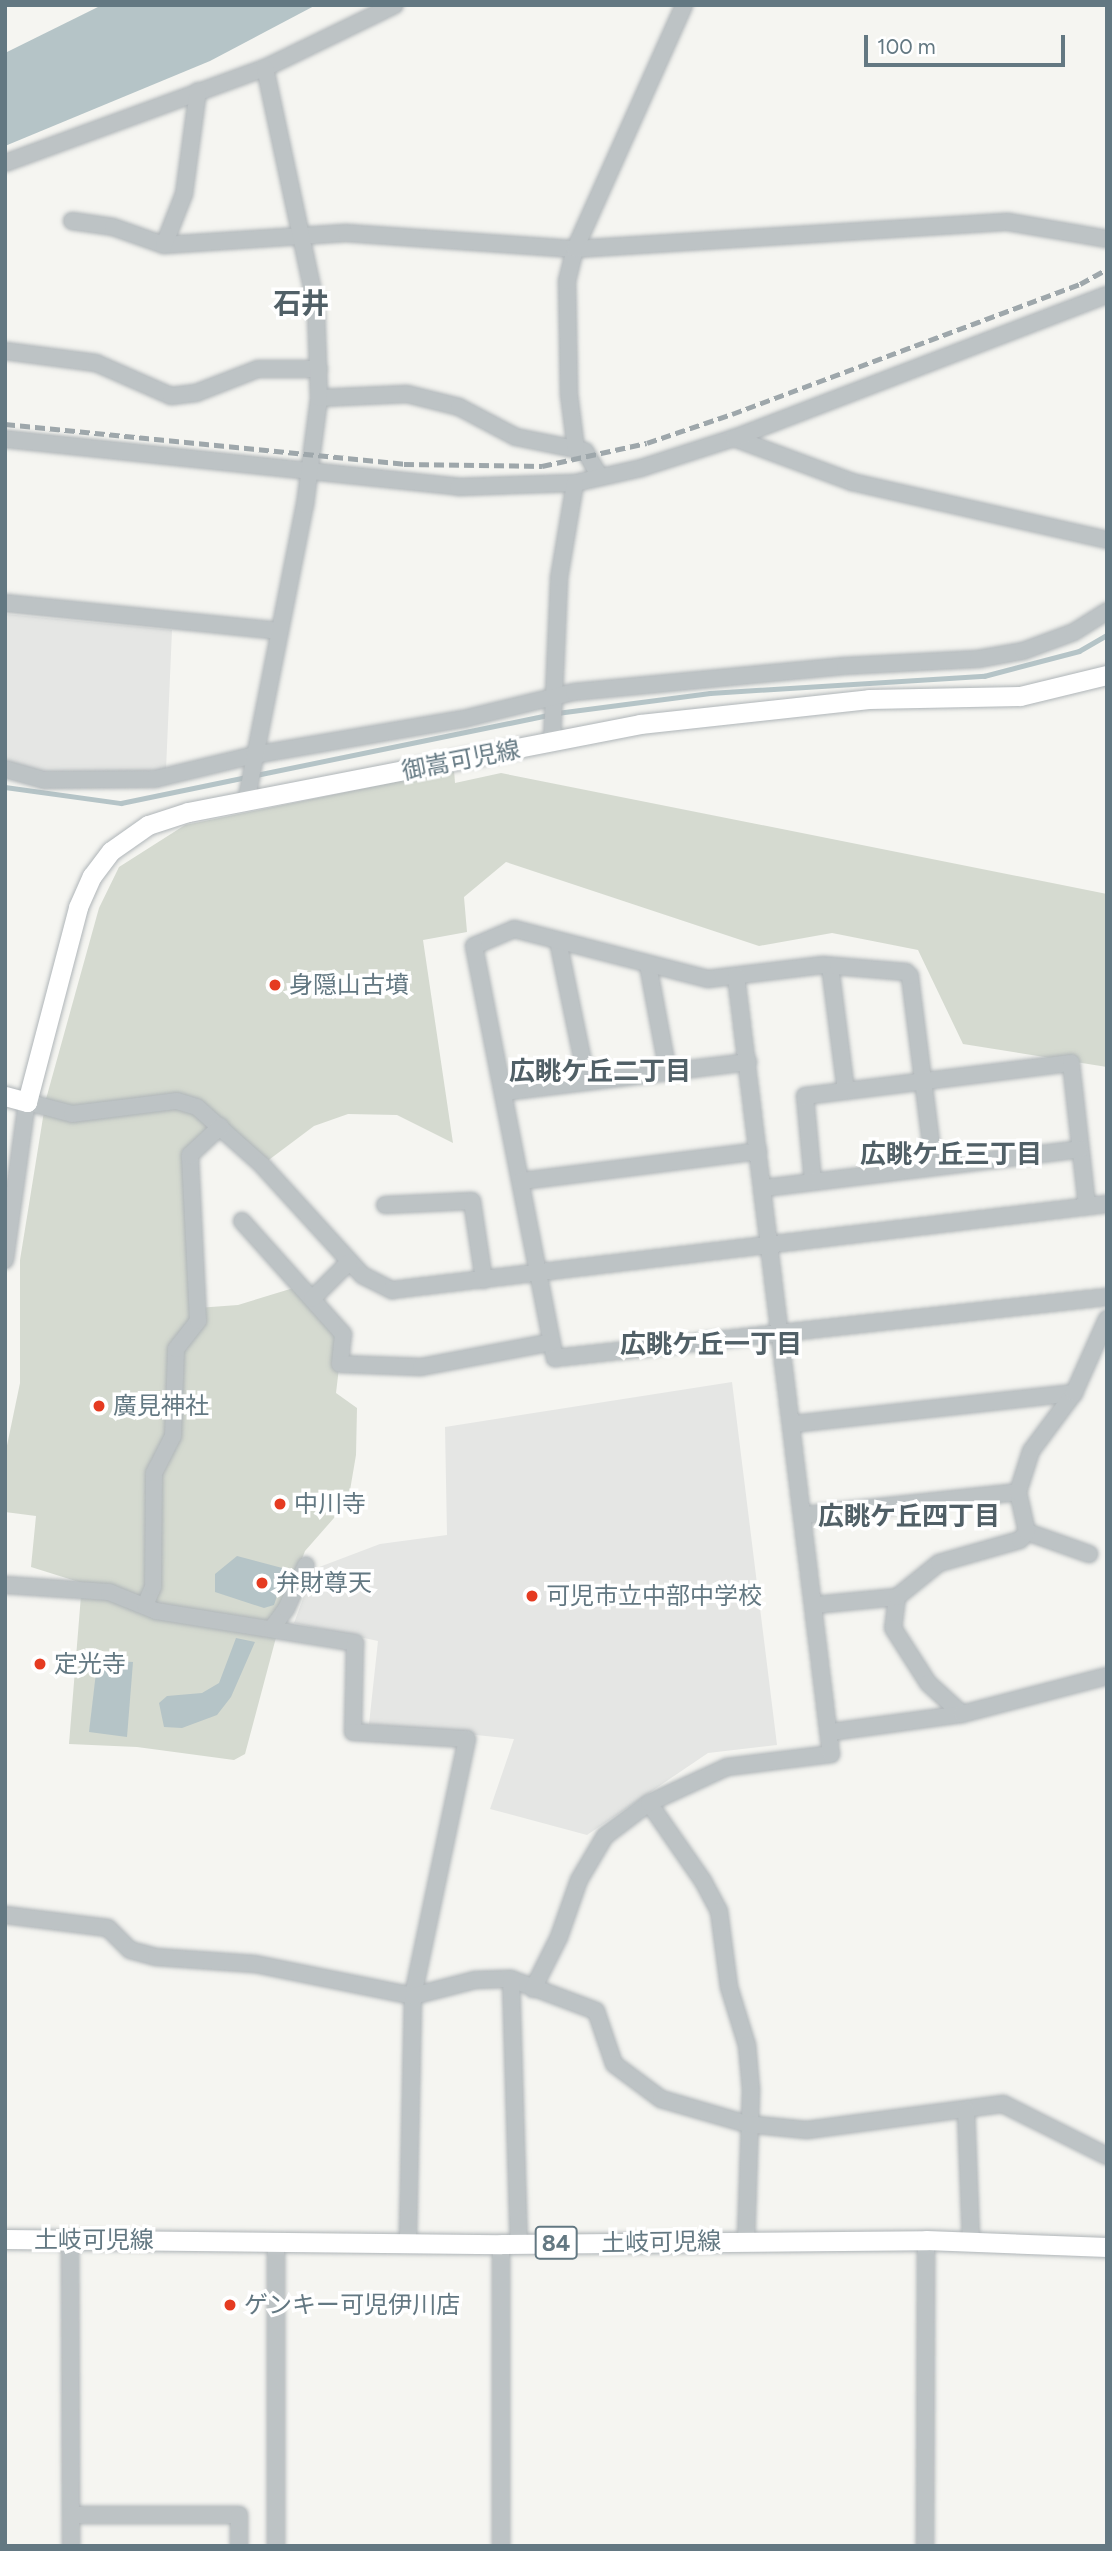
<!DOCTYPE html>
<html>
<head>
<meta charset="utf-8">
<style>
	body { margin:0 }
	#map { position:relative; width:1112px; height:2551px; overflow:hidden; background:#f5f5f1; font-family:Figtree,"Noto Sans JP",sans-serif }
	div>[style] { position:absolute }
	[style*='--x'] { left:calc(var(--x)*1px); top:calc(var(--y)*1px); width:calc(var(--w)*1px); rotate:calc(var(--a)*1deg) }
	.built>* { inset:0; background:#e5e6e4 }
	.green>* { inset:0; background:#d5dad0 }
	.water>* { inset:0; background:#b5c4c7 }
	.stream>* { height:4.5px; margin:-2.25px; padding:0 2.25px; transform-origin:2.25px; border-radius:2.25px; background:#b5c4c7 }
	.roads { filter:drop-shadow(0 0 2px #afb5b8) drop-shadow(0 0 2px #afb5b8) }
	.minor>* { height:16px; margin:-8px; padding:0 8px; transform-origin:8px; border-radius:8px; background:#bdc3c5 }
	.major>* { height:19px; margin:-9.5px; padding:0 9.5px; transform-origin:9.5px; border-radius:9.5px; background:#fff }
	.rail>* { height:4.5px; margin-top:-2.25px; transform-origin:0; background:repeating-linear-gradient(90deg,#9ea7ab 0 10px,transparent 0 15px) }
	.dots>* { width:19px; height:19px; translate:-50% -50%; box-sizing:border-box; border:4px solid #fff; border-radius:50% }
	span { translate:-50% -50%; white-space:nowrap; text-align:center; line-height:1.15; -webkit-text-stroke:7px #fff; paint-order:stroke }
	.shield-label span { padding:2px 5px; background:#fff; border:2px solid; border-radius:5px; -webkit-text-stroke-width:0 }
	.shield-label { font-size:23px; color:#637882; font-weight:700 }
	.street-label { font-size:24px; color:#637882 }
	.poi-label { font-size:24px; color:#637882 }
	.left { translate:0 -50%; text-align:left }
	.neighbourhood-label { font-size:26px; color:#516067; font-weight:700 }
	.quarter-label { font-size:28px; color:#516067; font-weight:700 }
	.frame { position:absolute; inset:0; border:7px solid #637882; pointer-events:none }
	.scale { position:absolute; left:864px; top:35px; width:201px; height:32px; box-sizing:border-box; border:4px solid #637882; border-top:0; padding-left:9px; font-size:21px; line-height:24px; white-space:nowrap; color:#637882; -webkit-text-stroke:5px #fff; paint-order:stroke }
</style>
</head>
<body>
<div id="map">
	<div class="built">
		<div style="clip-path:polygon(5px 614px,172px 630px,166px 770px,57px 775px,5px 765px)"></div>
		<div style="clip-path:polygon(732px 1382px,777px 1745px,708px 1753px,587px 1835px,490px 1809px,514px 1739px,369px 1724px,378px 1641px,294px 1623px,314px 1569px,380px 1544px,447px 1535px,445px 1427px)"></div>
	</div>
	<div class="green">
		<div style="clip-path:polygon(454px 770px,455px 783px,501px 773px,1107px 894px,1107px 1067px,963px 1044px,918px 950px,832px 933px,759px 946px,506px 862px,464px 897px,467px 932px,423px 940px,453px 1143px,397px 1115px,348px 1114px,314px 1126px,262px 1165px,221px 1126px,190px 1155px,197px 1308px,238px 1305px,300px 1286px,343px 1334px,336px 1393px,357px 1408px,356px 1455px,348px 1502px,305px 1551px,286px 1600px,245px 1754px,234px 1760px,137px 1747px,69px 1744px,82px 1583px,31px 1567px,36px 1516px,5px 1512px,5px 1455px,20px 1383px,20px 1260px,46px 1099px,99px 908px,119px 867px,185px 825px)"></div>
	</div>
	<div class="water">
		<div style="clip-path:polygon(102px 5px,316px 5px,210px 61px,5px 146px,5px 53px)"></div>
		<div style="clip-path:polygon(237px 1556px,286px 1569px,274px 1605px,264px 1608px,215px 1592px,215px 1574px)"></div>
		<div style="clip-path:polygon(236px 1638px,255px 1642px,231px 1697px,217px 1715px,182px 1728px,164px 1727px,159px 1703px,167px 1696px,202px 1693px,219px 1683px)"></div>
		<div style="clip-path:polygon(101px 1660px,133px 1662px,127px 1737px,89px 1732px,97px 1664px)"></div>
	</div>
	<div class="stream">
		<div style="--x:557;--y:713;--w:154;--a:-7.4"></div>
		<div style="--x:710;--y:693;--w:275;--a:-3.6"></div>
		<div style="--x:984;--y:676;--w:98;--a:-14.7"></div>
		<div style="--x:1079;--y:651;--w:32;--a:-30"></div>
		<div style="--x:256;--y:775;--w:299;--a:-11.6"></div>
		<div style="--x:5;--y:787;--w:117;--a:7.9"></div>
		<div style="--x:121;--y:803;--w:129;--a:-11.7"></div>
	</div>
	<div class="roads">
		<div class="minor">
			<div style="--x:5;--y:163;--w:277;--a:-20.1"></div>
			<div style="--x:265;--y:68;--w:144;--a:-25.9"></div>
			<div style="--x:72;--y:221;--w:41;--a:8.3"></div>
			<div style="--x:113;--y:227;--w:54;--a:19.4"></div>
			<div style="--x:164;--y:245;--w:182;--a:-3.8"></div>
			<div style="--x:346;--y:233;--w:230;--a:4"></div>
			<div style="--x:575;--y:249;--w:434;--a:-3.6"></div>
			<div style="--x:1008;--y:222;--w:100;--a:9.7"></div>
			<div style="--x:164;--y:245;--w:55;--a:-68.6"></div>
			<div style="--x:184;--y:194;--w:104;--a:-82.3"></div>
			<div style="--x:5;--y:351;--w:92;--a:7.5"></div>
			<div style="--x:96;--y:363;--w:82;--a:23.7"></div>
			<div style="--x:171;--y:396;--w:25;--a:-7"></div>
			<div style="--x:196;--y:393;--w:66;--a:-21.2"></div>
			<div style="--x:258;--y:369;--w:61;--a:0"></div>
			<div style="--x:319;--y:398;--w:88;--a:-2.6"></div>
			<div style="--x:407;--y:394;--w:54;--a:14"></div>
			<div style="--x:459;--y:407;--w:64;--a:27.8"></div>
			<div style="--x:516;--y:437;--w:70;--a:11.5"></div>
			<div style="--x:585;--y:451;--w:30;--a:60"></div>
			<div style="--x:734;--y:438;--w:126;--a:20.4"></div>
			<div style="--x:852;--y:482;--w:262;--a:12.8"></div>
			<div style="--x:5;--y:439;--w:456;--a:6"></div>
			<div style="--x:458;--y:487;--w:117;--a:-2"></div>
			<div style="--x:575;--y:483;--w:68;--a:-12.8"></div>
			<div style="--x:641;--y:468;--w:98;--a:-17.9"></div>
			<div style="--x:734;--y:438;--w:399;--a:-21"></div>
			<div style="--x:576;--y:449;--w:55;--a:-97.3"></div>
			<div style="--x:569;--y:394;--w:113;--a:-91"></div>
			<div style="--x:567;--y:281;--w:33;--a:-76"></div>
			<div style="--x:575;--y:249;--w:267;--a:-65.9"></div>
			<div style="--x:5;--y:603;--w:276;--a:5.8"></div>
			<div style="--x:552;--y:741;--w:163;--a:-87.5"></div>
			<div style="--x:559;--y:578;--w:96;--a:-80.4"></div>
			<div style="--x:5;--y:769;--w:41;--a:15.8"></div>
			<div style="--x:44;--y:780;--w:111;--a:-0.5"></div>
			<div style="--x:155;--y:779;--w:102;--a:-13.6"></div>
			<div style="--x:254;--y:755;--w:212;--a:-9.8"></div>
			<div style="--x:463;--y:719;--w:114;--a:-13.7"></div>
			<div style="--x:574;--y:692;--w:272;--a:-5.5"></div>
			<div style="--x:845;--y:666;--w:133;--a:-3"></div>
			<div style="--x:978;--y:659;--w:46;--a:-10.1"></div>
			<div style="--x:1023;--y:651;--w:54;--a:-20.4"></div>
			<div style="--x:1074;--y:632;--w:39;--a:-32"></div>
			<div style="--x:246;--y:802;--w:303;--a:-78.8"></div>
			<div style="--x:305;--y:505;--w:108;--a:-82.5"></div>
			<div style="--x:319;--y:398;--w:92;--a:-91.9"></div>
			<div style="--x:316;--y:306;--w:243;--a:-102.1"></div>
			<div style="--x:558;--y:941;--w:143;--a:78.3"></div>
			<div style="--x:648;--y:965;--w:109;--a:79.4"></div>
			<div style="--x:830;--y:966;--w:126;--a:82.7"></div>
			<div style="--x:504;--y:1092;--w:246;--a:-7"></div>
			<div style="--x:934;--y:1167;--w:193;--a:-97.2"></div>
			<div style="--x:910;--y:976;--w:6;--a:-135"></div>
			<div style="--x:906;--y:972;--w:83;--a:-175.2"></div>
			<div style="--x:823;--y:965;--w:116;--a:173.1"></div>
			<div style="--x:708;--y:979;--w:200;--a:-165.5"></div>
			<div style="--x:514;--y:929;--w:43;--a:157"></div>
			<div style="--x:474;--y:946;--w:420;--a:78.9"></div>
			<div style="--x:555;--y:1358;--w:555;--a:-6.31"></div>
			<div style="--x:522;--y:1181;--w:238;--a:-7.2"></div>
			<div style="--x:813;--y:1182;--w:86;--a:-95.3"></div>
			<div style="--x:805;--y:1096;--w:268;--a:-7.1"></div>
			<div style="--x:1071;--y:1063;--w:144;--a:83.6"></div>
			<div style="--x:764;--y:1188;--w:318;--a:-7"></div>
			<div style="--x:385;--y:1205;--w:87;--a:-2.6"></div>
			<div style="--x:472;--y:1201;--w:80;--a:81.4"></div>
			<div style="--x:242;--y:1221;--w:152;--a:48.2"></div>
			<div style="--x:343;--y:1334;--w:30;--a:96"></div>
			<div style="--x:340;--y:1364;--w:81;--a:2.1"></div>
			<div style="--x:421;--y:1367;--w:133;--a:-10.8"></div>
			<div style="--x:5;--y:1260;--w:160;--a:-82.1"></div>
			<div style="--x:27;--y:1102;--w:47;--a:14.9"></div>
			<div style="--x:72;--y:1114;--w:106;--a:-7.1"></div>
			<div style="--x:177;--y:1101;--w:21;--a:17"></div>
			<div style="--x:197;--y:1107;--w:87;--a:41.7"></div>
			<div style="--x:262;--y:1165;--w:149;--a:47.7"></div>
			<div style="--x:362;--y:1275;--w:34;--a:27"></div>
			<div style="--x:392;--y:1290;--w:720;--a:-6.86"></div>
			<div style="--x:312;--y:1299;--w:52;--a:-45"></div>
			<div style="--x:793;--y:1424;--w:283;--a:-6.3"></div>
			<div style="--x:804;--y:1515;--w:215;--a:-6.1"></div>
			<div style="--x:1027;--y:1532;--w:66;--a:19.5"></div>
			<div style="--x:5;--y:1585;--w:104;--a:3.9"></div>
			<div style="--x:109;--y:1592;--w:51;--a:22"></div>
			<div style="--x:156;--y:1611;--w:202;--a:9.1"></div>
			<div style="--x:355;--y:1643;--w:89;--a:91.3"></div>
			<div style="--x:353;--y:1732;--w:114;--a:3.5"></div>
			<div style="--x:467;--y:1739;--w:263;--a:101.9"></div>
			<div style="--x:413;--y:1996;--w:245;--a:91.2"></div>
			<div style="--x:897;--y:1597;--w:31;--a:97"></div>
			<div style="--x:893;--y:1628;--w:65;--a:57.5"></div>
			<div style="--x:928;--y:1683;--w:46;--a:42.4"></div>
			<div style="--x:145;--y:1605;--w:20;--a:-66"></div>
			<div style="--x:153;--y:1587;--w:114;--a:-89.5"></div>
			<div style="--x:154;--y:1473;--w:42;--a:-62.8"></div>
			<div style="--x:173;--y:1436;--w:87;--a:-88"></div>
			<div style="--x:176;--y:1349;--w:36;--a:-52"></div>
			<div style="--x:198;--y:1321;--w:166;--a:-92.8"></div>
			<div style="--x:190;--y:1155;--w:42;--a:-43.1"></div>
			<div style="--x:815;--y:1605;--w:82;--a:-5.6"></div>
			<div style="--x:897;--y:1597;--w:54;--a:-39"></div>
			<div style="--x:939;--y:1563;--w:84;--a:-15.9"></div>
			<div style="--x:1020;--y:1540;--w:11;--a:-49"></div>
			<div style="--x:1027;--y:1532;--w:41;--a:-102.7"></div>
			<div style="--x:1018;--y:1492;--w:43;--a:-72.4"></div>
			<div style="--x:1031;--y:1451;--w:72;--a:-53.4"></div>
			<div style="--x:1074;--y:1393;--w:81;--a:-66"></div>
			<div style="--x:272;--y:1628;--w:24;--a:-54"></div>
			<div style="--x:286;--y:1609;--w:48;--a:-65.6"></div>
			<div style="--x:831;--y:1732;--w:132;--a:-7.8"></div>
			<div style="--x:962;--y:1714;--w:150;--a:-14.7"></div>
			<div style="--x:649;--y:1803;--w:95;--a:55.3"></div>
			<div style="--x:703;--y:1881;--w:34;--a:62"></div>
			<div style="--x:719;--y:1911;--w:77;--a:82.5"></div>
			<div style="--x:729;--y:1987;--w:61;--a:72.8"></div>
			<div style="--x:747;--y:2045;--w:45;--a:84.9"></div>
			<div style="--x:751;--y:2090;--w:151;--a:91.9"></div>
			<div style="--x:5;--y:1915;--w:104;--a:7.2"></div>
			<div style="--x:108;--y:1928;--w:31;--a:45"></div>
			<div style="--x:130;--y:1950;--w:27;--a:15"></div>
			<div style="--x:156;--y:1957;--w:99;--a:4"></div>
			<div style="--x:255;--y:1964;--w:161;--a:11.4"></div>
			<div style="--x:413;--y:1996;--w:64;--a:-14.5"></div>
			<div style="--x:475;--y:1980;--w:36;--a:-2"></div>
			<div style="--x:511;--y:1979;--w:91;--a:20.6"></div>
			<div style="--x:596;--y:2011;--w:56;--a:71.2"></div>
			<div style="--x:614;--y:2064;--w:59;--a:36.7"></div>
			<div style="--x:661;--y:2099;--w:90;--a:16.2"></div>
			<div style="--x:747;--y:2124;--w:60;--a:5.7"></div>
			<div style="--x:807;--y:2130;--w:198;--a:-7.6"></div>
			<div style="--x:1003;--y:2104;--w:116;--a:26.6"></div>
			<div style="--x:511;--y:1979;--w:264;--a:88.3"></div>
			<div style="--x:533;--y:1989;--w:58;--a:-63.4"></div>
			<div style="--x:559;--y:1937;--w:60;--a:-70.7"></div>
			<div style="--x:579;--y:1880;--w:51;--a:-59.4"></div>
			<div style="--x:605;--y:1836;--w:55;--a:-36.9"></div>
			<div style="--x:649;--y:1803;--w:86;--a:-24.8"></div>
			<div style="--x:727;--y:1767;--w:105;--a:-7.1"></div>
			<div style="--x:831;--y:1754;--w:784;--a:-96.96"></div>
			<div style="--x:966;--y:2110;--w:131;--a:87.8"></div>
			<div style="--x:70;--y:2239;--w:307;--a:89.8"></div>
			<div style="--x:501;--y:2244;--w:302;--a:90"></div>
			<div style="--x:71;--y:2515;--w:168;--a:0"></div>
			<div style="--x:239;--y:2515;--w:31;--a:90"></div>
			<div style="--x:276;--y:2546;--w:304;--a:-90"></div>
			<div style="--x:925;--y:2546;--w:306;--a:-89.8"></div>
		</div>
		<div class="major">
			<div style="--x:5;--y:1096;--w:23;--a:15"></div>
			<div style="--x:27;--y:1102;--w:202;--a:-75.3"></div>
			<div style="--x:78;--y:907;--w:34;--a:-66"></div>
			<div style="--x:92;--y:876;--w:31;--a:-53"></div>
			<div style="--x:111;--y:851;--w:45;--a:-35.1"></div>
			<div style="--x:148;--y:825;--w:42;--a:-18"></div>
			<div style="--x:188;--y:812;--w:460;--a:-11"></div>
			<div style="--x:640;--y:724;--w:230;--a:-6.2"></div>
			<div style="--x:869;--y:699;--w:151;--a:-1.1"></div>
			<div style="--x:1020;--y:696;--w:89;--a:-13.6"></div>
			<div style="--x:5;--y:2239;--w:496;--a:0.6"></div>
			<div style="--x:501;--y:2244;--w:425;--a:-0.5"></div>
			<div style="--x:926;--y:2240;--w:181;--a:2.2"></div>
		</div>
	</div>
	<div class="rail">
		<div style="--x:5;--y:424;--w:401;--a:5.7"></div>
		<div style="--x:404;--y:464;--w:138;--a:0.8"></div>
		<div style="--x:542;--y:466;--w:107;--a:-12.4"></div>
		<div style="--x:647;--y:443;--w:90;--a:-18.8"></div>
		<div style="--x:732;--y:414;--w:371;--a:-20.5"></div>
		<div style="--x:1080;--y:284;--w:31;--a:-29"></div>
	</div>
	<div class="dots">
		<div style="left:275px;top:985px;background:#e53b21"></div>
		<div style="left:99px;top:1406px;background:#e53b21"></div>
		<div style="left:280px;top:1504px;background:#e53b21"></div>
		<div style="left:262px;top:1583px;background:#e53b21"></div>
		<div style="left:532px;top:1596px;background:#e53b21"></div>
		<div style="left:40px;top:1664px;background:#e53b21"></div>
		<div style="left:230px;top:2305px;background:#e53b21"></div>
	</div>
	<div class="shield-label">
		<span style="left:556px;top:2243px">84</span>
	</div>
	<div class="street-label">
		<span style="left:461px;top:760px;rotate:-11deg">御嵩可児線</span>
		<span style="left:94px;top:2240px">土岐可児線</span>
		<span style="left:661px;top:2242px;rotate:-1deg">土岐可児線</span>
	</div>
	<div class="poi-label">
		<span class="left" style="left:289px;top:985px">身隠山古墳</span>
		<span class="left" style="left:113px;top:1406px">廣見神社</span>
		<span class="left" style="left:294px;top:1504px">中川寺</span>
		<span class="left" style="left:276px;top:1583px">弁財尊天</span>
		<span class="left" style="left:546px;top:1596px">可児市立中部中学校</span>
		<span class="left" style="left:54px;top:1664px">定光寺</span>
		<span class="left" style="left:244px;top:2305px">ゲンキー可児伊川店</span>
	</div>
	<div class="neighbourhood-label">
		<span style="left:600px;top:1072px">広眺ケ丘二丁目</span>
		<span style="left:951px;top:1155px">広眺ケ丘三丁目</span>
		<span style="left:711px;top:1345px">広眺ケ丘一丁目</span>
		<span style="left:909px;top:1517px">広眺ケ丘四丁目</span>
	</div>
	<div class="quarter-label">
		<span style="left:301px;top:303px">石井</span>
	</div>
	<div class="frame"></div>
	<div class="scale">100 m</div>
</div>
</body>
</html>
